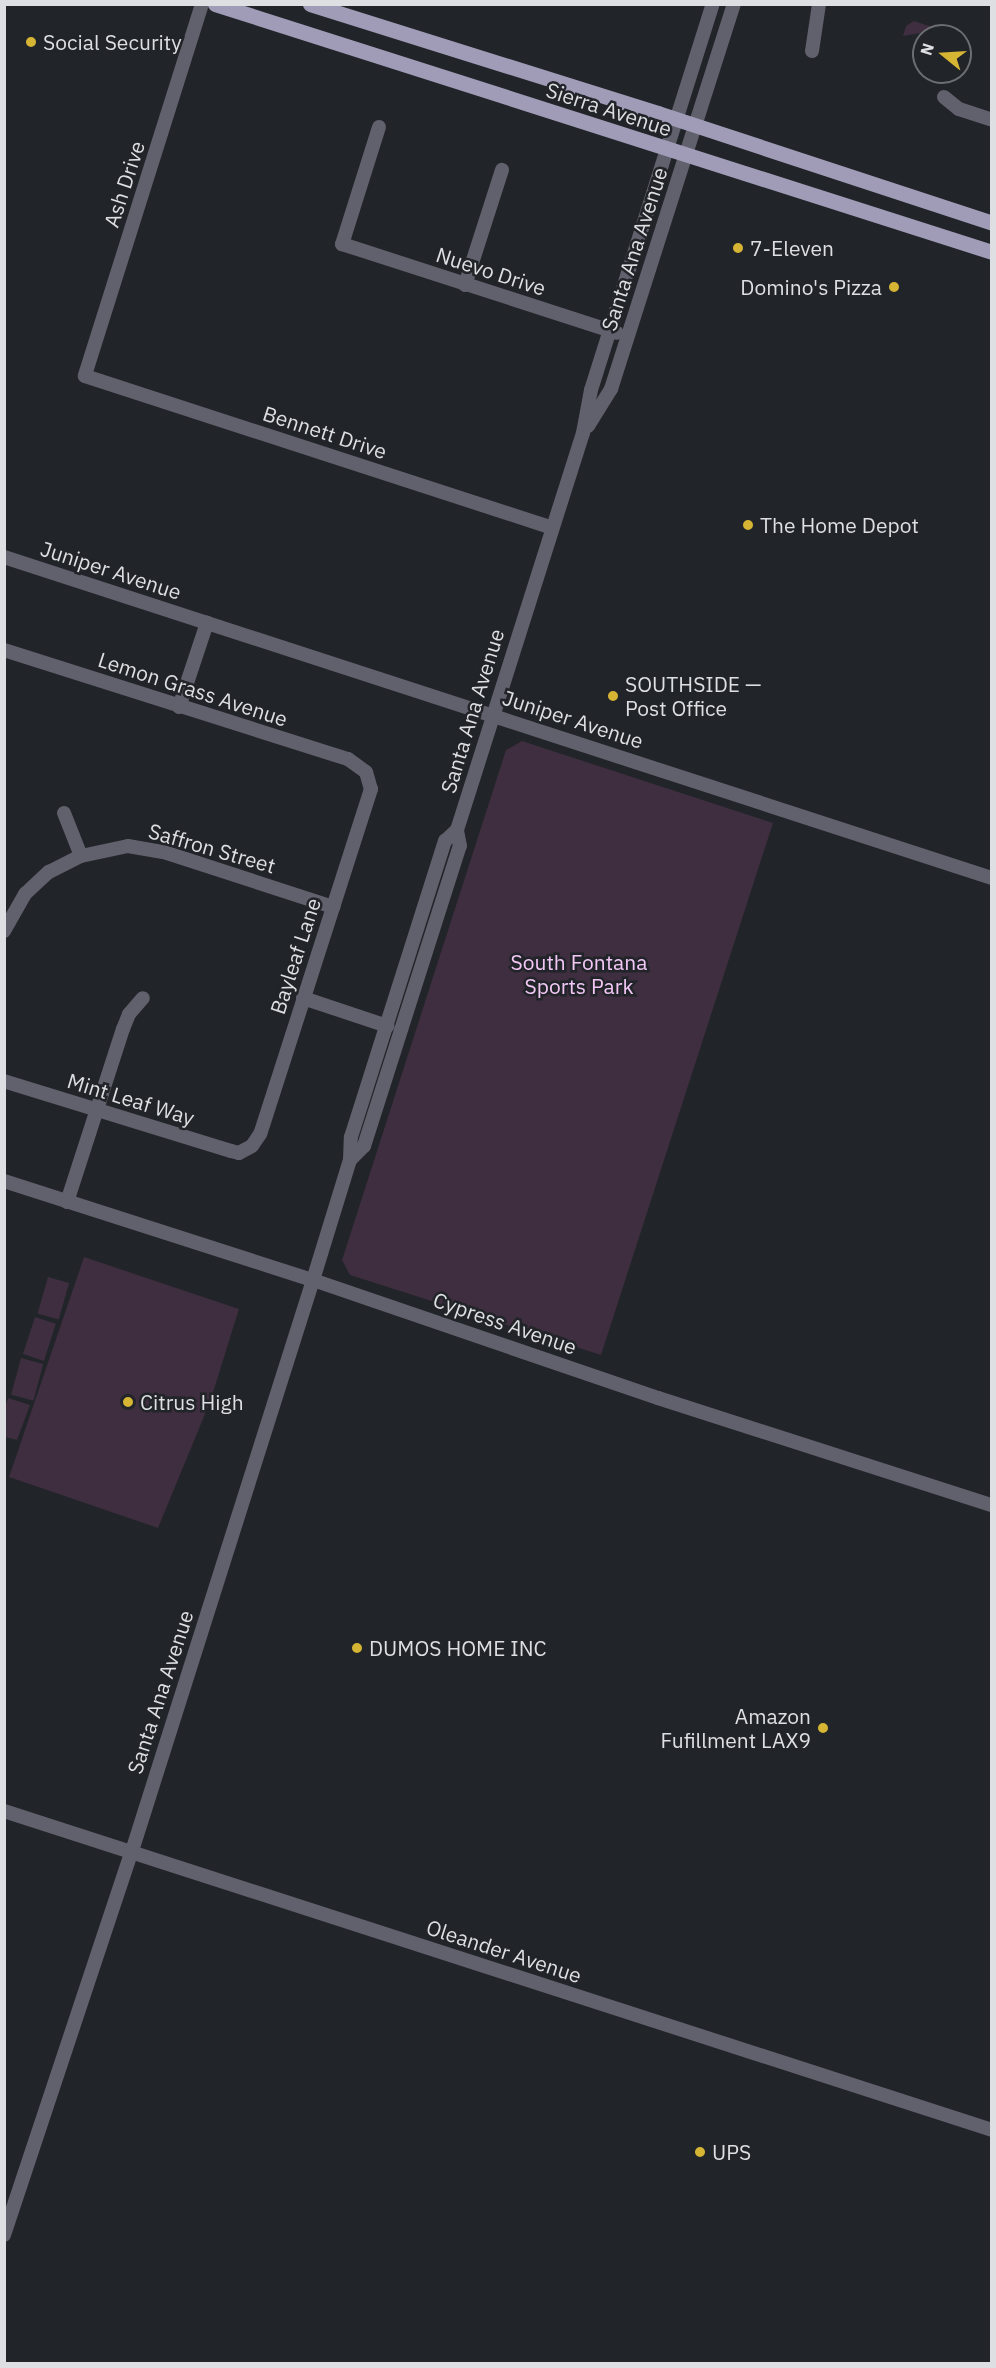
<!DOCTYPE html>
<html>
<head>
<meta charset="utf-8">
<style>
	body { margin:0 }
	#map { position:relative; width:996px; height:2368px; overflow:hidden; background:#212428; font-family:"IBM Plex Sans",sans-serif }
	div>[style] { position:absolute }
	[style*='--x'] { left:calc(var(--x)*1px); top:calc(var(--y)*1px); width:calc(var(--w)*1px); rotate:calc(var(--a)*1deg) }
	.green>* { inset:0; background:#3e2e3f; transform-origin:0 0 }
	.minor>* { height:14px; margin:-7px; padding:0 7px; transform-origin:7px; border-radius:7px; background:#61606d }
	.major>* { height:15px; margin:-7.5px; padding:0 7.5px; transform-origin:7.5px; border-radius:7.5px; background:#a09cb8 }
	.dots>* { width:16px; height:16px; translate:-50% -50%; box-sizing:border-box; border:3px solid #212428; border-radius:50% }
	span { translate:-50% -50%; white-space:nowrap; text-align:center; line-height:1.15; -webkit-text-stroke:5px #212428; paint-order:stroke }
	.poi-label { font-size:21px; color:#dddfe2 }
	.left { translate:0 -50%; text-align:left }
	.right { translate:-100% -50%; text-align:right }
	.street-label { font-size:21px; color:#dddfe2 }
	.park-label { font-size:21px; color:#f3c7f5 }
	.frame { position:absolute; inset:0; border:6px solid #dddfe2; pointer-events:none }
	.north { position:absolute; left:912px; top:24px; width:60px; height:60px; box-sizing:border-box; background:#212428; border:2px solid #6c6f72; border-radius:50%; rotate:288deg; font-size:16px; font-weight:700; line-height:24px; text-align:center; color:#dddfe2 }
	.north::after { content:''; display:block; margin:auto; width:21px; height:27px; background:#d6b534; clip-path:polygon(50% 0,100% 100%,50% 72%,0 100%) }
</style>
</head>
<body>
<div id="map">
	<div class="green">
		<div style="clip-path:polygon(914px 21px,926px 25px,947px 30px,943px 36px,929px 36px,926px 32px,903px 36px,906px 26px)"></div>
		<div style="clip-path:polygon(522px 741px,773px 823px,601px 1355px,350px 1275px,342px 1260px,506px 750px)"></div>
		<div style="clip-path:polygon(84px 1257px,239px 1309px,210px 1402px,158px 1528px,9px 1477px)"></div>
		<div style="left:48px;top:1277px;width:22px;height:38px;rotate:16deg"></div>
		<div style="left:35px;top:1317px;width:22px;height:39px;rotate:18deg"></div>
		<div style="left:21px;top:1358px;width:23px;height:38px;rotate:15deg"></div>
		<div style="clip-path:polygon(8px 1398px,30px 1405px,17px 1440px,5px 1437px,5px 1408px)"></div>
	</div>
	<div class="minor">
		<div style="--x:202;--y:4;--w:390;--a:107.5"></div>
		<div style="--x:85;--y:376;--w:491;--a:18"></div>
		<div style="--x:812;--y:51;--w:48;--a:-81.5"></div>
		<div style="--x:944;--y:97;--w:19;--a:39"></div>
		<div style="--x:959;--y:109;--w:35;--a:18"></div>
		<div style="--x:379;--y:127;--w:123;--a:107.5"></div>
		<div style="--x:342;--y:244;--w:289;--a:17.9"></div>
		<div style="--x:465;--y:285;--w:121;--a:-72.2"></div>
		<div style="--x:588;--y:426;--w:44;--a:-58.1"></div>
		<div style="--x:611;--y:389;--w:404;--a:-72.3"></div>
		<div style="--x:4;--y:557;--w:1039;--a:18"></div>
		<div style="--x:4;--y:650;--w:361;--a:17.6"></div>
		<div style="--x:348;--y:759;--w:22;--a:36"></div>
		<div style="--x:366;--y:772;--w:18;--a:74"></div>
		<div style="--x:371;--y:789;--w:362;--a:107.8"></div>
		<div style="--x:260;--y:1134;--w:14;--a:124"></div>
		<div style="--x:252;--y:1146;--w:15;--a:152"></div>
		<div style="--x:239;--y:1153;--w:8;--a:-166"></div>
		<div style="--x:231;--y:1151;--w:238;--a:-162.9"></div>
		<div style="--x:179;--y:707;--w:89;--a:-71.6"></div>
		<div style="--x:64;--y:813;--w:46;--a:68.4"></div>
		<div style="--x:4;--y:931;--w:43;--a:-60.4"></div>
		<div style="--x:25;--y:894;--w:33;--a:-43"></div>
		<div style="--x:49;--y:872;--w:36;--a:-27"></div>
		<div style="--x:81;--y:856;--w:48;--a:-12"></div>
		<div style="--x:128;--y:846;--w:40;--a:10"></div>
		<div style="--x:167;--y:853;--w:175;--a:18"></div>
		<div style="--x:303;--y:998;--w:89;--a:18.4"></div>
		<div style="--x:350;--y:1160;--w:20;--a:-45"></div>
		<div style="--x:364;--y:1146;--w:315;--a:-72.3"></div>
		<div style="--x:460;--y:846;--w:16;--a:-101"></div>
		<div style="--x:4;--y:1181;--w:324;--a:17.8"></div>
		<div style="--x:313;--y:1280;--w:365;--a:18.9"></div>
		<div style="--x:658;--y:1398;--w:351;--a:17.8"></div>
		<div style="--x:67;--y:1202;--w:182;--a:-72.1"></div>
		<div style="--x:123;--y:1029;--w:16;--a:-68"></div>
		<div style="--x:129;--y:1014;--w:21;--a:-49"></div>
		<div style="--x:4;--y:1811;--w:1038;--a:17.89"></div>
		<div style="--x:4;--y:2235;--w:405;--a:-71.6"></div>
		<div style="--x:132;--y:1851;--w:599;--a:-72.41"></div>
		<div style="--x:313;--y:1280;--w:126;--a:-72.9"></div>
		<div style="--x:350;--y:1160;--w:23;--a:-88"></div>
		<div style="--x:351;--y:1137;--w:311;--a:-72.4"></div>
		<div style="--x:445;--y:841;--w:16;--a:-43"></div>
		<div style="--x:457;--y:830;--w:417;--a:-72.4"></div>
		<div style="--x:583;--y:433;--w:44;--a:-79.5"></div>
		<div style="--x:591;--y:390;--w:405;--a:-72.5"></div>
	</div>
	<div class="major">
		<div style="--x:215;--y:4;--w:816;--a:17.7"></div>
		<div style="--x:310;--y:4;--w:365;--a:17.4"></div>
		<div style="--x:658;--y:113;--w:352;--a:18.2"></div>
	</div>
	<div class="dots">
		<div style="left:31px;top:42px;background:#d6b534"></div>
		<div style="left:738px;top:248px;background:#d6b534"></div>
		<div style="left:894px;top:287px;background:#d6b534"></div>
		<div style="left:748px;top:525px;background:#d6b534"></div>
		<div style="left:613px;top:696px;background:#d6b534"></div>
		<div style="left:128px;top:1402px;background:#d6b534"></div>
		<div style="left:357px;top:1648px;background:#d6b534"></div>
		<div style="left:823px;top:1728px;background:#d6b534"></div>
		<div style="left:700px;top:2152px;background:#d6b534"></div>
	</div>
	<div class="poi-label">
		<span class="left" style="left:43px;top:42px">Social Security</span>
		<span class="left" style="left:750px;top:248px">7-Eleven</span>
		<span class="right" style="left:882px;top:287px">Domino's Pizza</span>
		<span class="left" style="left:760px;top:525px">The Home Depot</span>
		<span class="left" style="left:625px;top:696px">SOUTHSIDE —<br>Post Office</span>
		<span class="left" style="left:140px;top:1402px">Citrus High</span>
		<span class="left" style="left:369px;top:1648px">DUMOS HOME INC</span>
		<span class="right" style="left:811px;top:1728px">Amazon<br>Fufillment LAX9</span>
		<span class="left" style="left:712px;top:2152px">UPS</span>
	</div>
	<div class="street-label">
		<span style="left:609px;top:109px;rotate:18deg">Sierra Avenue</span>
		<span style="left:124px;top:184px;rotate:-72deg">Ash Drive</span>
		<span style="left:634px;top:249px;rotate:-72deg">Santa Ana Avenue</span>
		<span style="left:491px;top:271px;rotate:18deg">Nuevo Drive</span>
		<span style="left:325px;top:432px;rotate:18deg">Bennett Drive</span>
		<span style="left:111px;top:570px;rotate:18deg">Juniper Avenue</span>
		<span style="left:193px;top:689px;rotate:18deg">Lemon Grass Avenue</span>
		<span style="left:472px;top:711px;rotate:-73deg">Santa Ana Avenue</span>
		<span style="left:573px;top:719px;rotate:18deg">Juniper Avenue</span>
		<span style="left:212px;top:848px;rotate:16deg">Saffron Street</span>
		<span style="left:295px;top:956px;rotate:-72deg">Bayleaf Lane</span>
		<span style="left:131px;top:1099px;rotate:17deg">Mint Leaf Way</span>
		<span style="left:505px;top:1323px;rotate:19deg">Cypress Avenue</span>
		<span style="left:160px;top:1692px;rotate:-72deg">Santa Ana Avenue</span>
		<span style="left:504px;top:1951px;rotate:18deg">Oleander Avenue</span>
	</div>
	<div class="park-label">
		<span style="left:579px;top:974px">South Fontana<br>Sports Park</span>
	</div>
	<div class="frame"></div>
	<div class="north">N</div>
</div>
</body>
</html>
